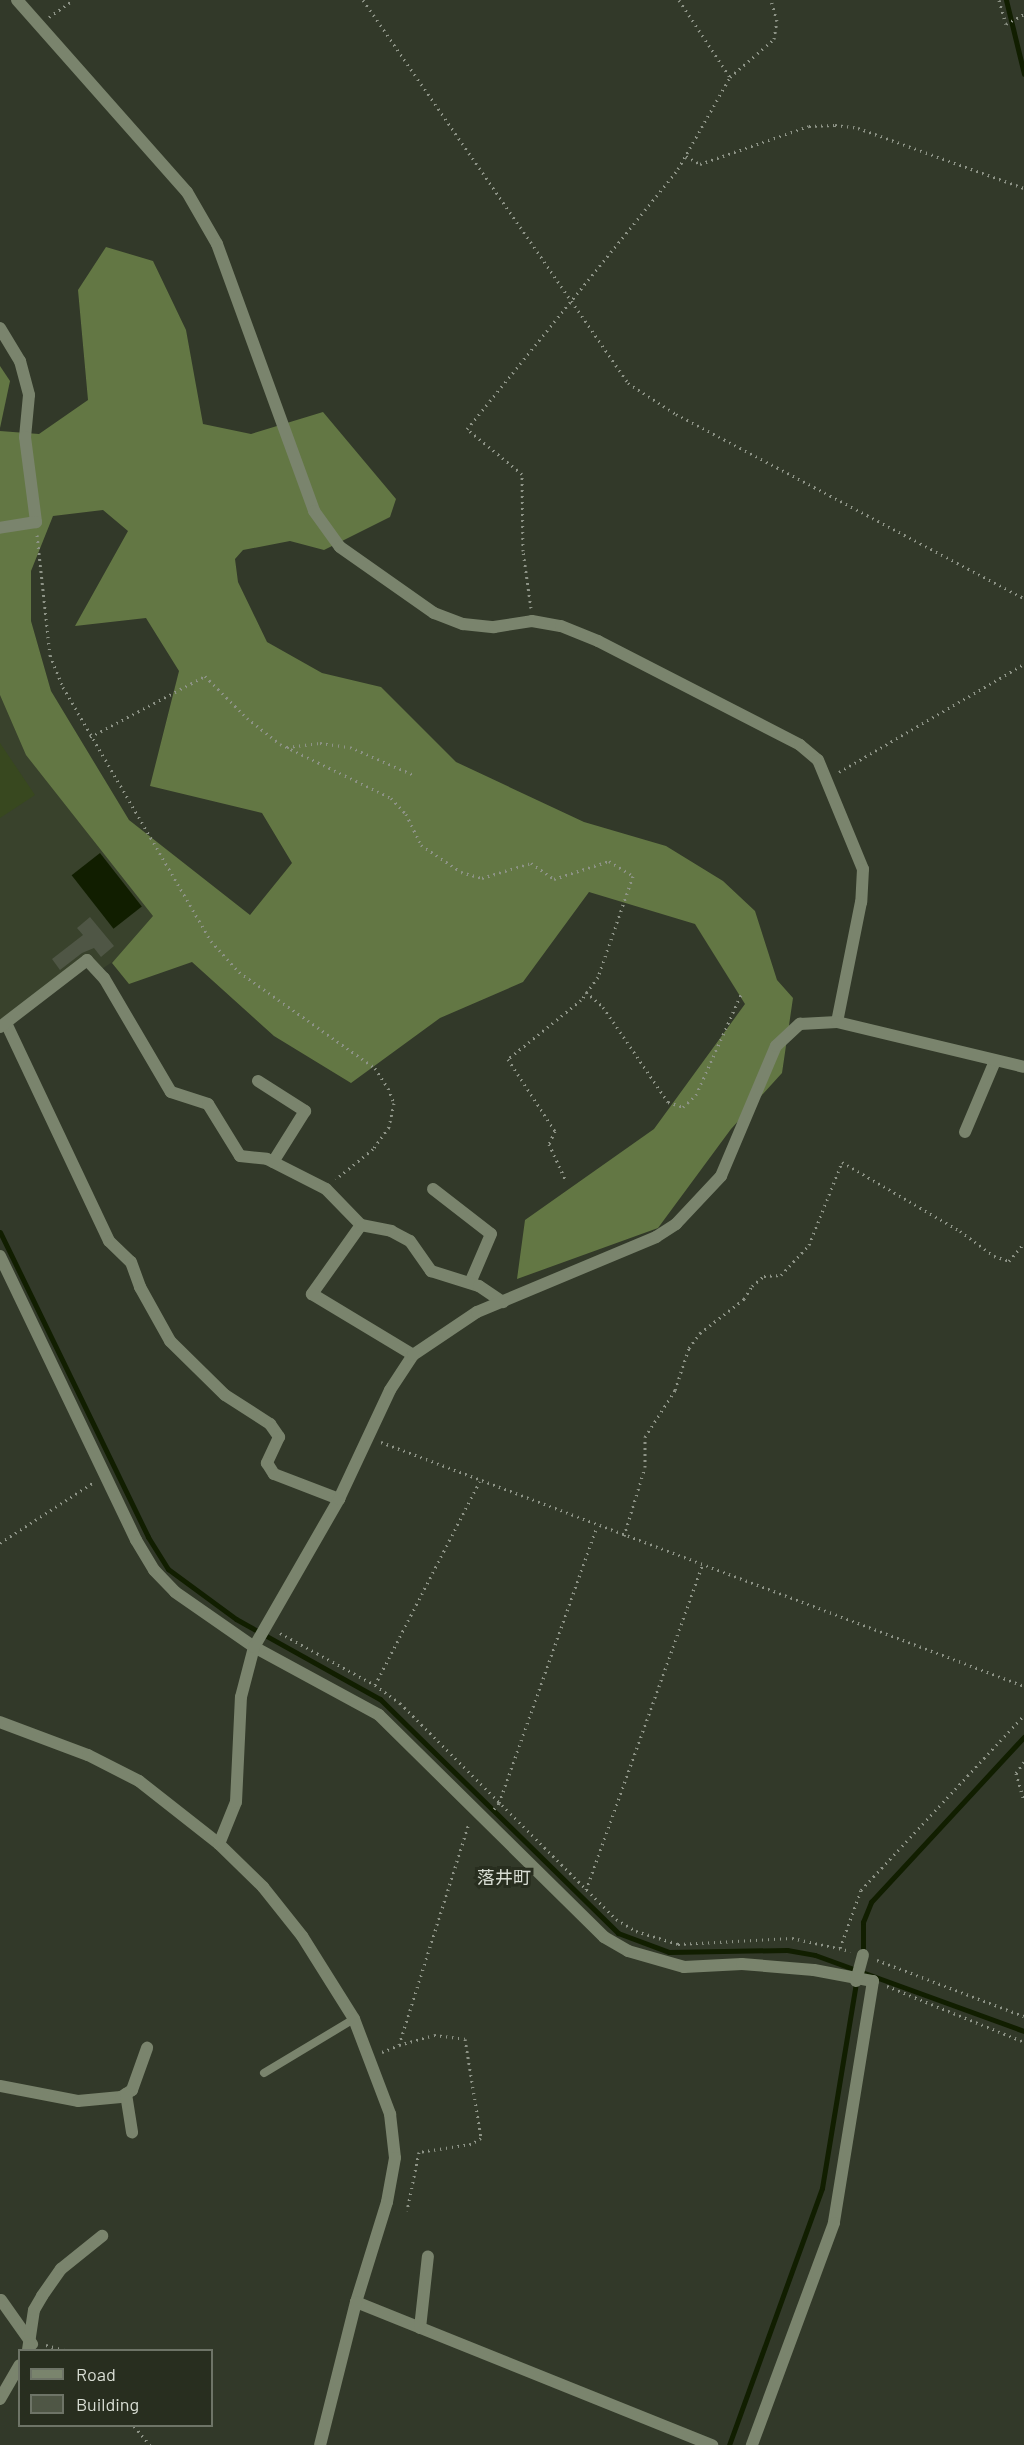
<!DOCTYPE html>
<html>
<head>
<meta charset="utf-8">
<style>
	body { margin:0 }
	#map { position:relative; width:1024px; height:2445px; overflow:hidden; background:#323929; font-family:Barlow,"Noto Sans JP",sans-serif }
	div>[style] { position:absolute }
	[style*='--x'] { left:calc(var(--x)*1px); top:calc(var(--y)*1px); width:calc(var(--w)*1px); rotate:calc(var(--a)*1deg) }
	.built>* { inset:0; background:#39422c }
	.green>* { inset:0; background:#38481f }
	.forest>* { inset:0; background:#637744 }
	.water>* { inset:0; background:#111e00; transform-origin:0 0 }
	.stream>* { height:5px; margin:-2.5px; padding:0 2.5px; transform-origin:2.5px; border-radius:2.5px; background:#111e00 }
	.building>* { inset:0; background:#4f5645 }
	.path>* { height:3px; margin-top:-1.5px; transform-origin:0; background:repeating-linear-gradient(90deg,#8d9386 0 1.5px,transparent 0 6px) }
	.service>* { height:8px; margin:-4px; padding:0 4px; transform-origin:4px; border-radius:4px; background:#7a846d }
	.minor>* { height:12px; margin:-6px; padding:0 6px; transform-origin:6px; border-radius:6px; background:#7a846d }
	.tertiary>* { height:12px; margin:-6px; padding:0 6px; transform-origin:6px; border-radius:6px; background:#7a846d }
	span { translate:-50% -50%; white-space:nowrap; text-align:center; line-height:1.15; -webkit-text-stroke:6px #282e1f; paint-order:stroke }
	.neighbourhood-label { font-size:18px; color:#d8ddd3 }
	.legend { position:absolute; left:18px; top:2349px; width:195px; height:78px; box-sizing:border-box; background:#282e1f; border:2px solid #6e7467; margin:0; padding:8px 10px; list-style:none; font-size:18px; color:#d8ddd3 }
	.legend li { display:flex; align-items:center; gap:12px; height:30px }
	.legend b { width:30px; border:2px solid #6e7467 }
</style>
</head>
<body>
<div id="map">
	<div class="built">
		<div style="clip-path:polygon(0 629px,178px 917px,102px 969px,90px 954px,0 1021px)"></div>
	</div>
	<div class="green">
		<div style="clip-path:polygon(0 743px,35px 795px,0 818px)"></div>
	</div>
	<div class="forest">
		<div style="clip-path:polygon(evenodd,106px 247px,153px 261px,186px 330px,203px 424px,251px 434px,323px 412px,396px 499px,390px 517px,324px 550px,290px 541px,243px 550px,235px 559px,238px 582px,267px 642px,322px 673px,381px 687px,456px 762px,584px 822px,666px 846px,723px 881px,755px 911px,777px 980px,793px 998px,782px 1073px,731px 1129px,658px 1228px,517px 1279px,525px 1220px,654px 1129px,745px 1004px,695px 924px,589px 892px,523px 982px,440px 1018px,351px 1083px,274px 1036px,192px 962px,129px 984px,112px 963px,153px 916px,26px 755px,0 695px,0 431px,39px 434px,88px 400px,78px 290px,106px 247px,103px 510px,128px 531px,75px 626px,146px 618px,179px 671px,150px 786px,262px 813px,292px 863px,250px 915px,129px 820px,51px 691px,31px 621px,31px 571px,53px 516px,103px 510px)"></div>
		<div style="clip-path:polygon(0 366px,10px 381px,0 428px)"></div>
	</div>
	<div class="water">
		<div style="left:100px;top:853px;width:68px;height:36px;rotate:52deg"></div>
	</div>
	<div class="stream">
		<div style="--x:1006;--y:0;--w:76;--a:76.3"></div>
		<div style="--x:0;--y:1232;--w:339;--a:64.1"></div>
		<div style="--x:148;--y:1537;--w:38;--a:58"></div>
		<div style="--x:168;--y:1569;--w:84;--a:36.3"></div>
		<div style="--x:236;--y:1619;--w:165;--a:29.1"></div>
		<div style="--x:380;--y:1699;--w:334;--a:44.5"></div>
		<div style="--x:618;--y:1933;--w:54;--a:20.4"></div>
		<div style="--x:669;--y:1952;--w:118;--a:-1"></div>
		<div style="--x:787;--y:1950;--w:28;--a:10"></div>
		<div style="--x:815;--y:1955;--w:222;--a:20"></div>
		<div style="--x:863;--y:1956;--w:34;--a:-90"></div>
		<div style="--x:863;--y:1922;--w:22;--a:-68"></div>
		<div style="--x:871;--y:1902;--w:225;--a:-47.2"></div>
		<div style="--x:729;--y:2445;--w:273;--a:-70.1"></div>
		<div style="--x:822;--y:2188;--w:209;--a:-80.6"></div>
	</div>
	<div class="building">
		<div style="clip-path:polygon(90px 917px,114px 946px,101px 957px,94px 948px,82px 953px,60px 970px,52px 959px,83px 935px,77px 928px)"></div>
	</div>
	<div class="path">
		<div style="--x:363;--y:0;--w:466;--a:55.3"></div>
		<div style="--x:628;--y:383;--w:57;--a:32.9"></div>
		<div style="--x:676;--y:414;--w:394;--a:27.9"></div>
		<div style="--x:679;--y:0;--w:92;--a:56.5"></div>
		<div style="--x:999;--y:0;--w:25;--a:74"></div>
		<div style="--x:1006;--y:24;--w:21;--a:-29"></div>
		<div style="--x:49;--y:17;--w:29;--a:-35"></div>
		<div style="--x:686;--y:156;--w:16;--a:30"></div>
		<div style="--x:700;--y:164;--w:115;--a:-19.2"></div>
		<div style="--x:809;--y:126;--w:26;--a:-2"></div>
		<div style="--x:835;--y:125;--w:23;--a:7"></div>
		<div style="--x:858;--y:128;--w:177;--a:19.9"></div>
		<div style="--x:37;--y:535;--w:121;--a:83.8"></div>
		<div style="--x:50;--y:655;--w:35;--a:68"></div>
		<div style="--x:63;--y:687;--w:294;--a:59.8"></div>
		<div style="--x:211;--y:941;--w:42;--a:47.9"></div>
		<div style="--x:239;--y:972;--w:166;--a:35.2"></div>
		<div style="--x:375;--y:1068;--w:24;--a:57"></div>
		<div style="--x:388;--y:1088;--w:16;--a:68"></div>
		<div style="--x:394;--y:1103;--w:25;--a:102"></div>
		<div style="--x:389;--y:1127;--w:27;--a:126"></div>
		<div style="--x:373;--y:1149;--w:48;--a:141"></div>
		<div style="--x:531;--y:608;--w:58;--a:-98"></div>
		<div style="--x:523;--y:551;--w:77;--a:-90.7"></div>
		<div style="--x:522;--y:474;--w:71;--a:-140.7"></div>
		<div style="--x:467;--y:429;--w:335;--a:-50.9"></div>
		<div style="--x:678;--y:169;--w:106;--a:-60.5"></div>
		<div style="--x:730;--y:77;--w:58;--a:-40.8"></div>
		<div style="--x:774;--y:39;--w:18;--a:-81"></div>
		<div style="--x:777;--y:21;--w:22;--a:-106"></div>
		<div style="--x:90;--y:737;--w:130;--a:-27.9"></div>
		<div style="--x:205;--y:676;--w:59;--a:45"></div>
		<div style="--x:247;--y:718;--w:42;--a:38.2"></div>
		<div style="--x:280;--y:744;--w:123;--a:25.9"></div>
		<div style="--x:391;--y:798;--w:22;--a:47"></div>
		<div style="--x:406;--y:814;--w:34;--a:64"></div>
		<div style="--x:421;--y:845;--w:48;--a:34"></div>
		<div style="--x:461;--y:872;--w:22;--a:16"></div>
		<div style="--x:482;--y:878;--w:51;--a:-17"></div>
		<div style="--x:531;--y:863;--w:28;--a:35"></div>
		<div style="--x:554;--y:879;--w:58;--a:-18.1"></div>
		<div style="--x:609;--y:861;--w:28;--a:32"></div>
		<div style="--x:633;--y:876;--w:107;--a:109.1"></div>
		<div style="--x:598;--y:977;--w:29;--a:126"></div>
		<div style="--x:581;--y:1000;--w:94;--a:141.1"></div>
		<div style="--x:508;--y:1059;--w:86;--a:56.9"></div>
		<div style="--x:555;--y:1131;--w:14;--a:115"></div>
		<div style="--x:549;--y:1144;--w:41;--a:65.3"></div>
		<div style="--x:287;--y:747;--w:33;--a:-7"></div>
		<div style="--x:320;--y:743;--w:30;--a:8"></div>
		<div style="--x:350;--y:747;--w:70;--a:23.6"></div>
		<div style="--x:839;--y:772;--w:214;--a:-30.3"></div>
		<div style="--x:586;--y:992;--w:23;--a:41"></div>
		<div style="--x:603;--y:1007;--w:115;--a:55.6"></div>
		<div style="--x:668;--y:1102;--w:16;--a:18"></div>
		<div style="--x:683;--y:1107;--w:18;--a:-43"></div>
		<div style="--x:696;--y:1095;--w:113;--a:-65.9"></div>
		<div style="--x:381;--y:1442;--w:688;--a:20.78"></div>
		<div style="--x:624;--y:1536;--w:72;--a:-73.1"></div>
		<div style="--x:645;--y:1467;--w:30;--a:-90"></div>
		<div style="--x:645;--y:1437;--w:56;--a:-57.4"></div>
		<div style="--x:675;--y:1390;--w:44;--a:-71.6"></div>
		<div style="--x:689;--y:1348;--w:19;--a:-54"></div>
		<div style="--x:700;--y:1333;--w:56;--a:-37.7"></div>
		<div style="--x:744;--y:1299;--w:15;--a:-58"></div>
		<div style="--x:752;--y:1286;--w:16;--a:-40"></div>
		<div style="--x:764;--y:1276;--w:17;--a:-3"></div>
		<div style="--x:781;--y:1275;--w:41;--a:-47"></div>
		<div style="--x:809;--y:1245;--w:89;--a:-68.3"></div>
		<div style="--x:842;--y:1162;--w:137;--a:30.3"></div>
		<div style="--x:960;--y:1231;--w:42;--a:36.3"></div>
		<div style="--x:994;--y:1256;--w:16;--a:18"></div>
		<div style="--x:1009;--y:1261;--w:23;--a:-50"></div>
		<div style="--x:0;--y:1543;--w:112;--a:-33"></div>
		<div style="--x:280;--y:1633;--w:108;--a:28.7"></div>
		<div style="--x:375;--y:1685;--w:31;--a:36"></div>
		<div style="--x:400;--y:1703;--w:305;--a:45"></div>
		<div style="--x:616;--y:1919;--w:23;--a:31"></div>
		<div style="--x:636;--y:1931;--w:44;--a:17.2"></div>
		<div style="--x:678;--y:1944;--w:114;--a:-3"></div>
		<div style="--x:792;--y:1938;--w:60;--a:12.4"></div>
		<div style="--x:375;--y:1685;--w:229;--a:-62.8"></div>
		<div style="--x:1024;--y:1762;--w:14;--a:126"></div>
		<div style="--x:1016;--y:1773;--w:29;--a:74"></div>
		<div style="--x:494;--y:1809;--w:8;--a:-50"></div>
		<div style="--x:499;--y:1803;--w:293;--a:-70.5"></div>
		<div style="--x:586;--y:1890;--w:347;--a:-70.3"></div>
		<div style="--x:840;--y:1948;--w:62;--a:-70.1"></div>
		<div style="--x:861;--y:1890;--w:239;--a:-47"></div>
		<div style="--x:877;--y:1960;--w:157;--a:20.9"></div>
		<div style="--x:887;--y:1986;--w:148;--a:22.2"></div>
		<div style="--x:399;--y:2045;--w:36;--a:-16"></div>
		<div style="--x:434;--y:2035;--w:31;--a:7"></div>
		<div style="--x:465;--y:2039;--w:100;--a:80.8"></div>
		<div style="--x:481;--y:2138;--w:12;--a:149"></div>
		<div style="--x:471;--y:2144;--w:53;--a:171.3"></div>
		<div style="--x:419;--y:2152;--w:60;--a:101.5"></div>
		<div style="--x:382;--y:2052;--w:18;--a:-22"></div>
		<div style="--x:399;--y:2045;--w:233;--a:-72.5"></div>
		<div style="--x:46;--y:2345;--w:20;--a:15"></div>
		<div style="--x:134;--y:2426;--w:25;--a:50"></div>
	</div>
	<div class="service">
		<div style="--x:264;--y:2073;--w:105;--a:-31"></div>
	</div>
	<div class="minor">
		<div style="--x:17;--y:0;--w:256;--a:48.5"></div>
		<div style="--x:187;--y:192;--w:60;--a:60"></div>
		<div style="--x:217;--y:244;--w:284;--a:70"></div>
		<div style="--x:314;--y:511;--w:44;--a:54.2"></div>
		<div style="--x:340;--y:547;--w:115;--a:35.1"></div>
		<div style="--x:434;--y:613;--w:31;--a:21"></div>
		<div style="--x:463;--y:624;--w:31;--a:6"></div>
		<div style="--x:494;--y:627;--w:38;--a:-9"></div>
		<div style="--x:532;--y:621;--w:29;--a:10"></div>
		<div style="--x:561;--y:626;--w:40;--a:22"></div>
		<div style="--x:598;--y:641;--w:227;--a:27.2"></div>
		<div style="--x:800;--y:745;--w:23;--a:40"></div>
		<div style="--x:818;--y:760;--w:118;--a:67.6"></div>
		<div style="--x:863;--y:869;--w:33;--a:93"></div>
		<div style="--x:861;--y:902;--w:122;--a:101.3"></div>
		<div style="--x:0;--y:328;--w:39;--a:59"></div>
		<div style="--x:20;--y:361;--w:35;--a:75"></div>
		<div style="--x:29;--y:395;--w:42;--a:95.4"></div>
		<div style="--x:25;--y:437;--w:86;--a:82.6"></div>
		<div style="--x:36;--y:522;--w:36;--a:171"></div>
		<div style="--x:6;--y:1023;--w:241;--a:64.7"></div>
		<div style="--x:109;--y:1241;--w:30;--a:44"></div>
		<div style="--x:131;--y:1262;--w:27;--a:70"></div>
		<div style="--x:140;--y:1287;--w:62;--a:60.9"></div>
		<div style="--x:170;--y:1341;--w:77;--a:44.5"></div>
		<div style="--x:225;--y:1395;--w:54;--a:32.8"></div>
		<div style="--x:270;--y:1424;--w:16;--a:55"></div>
		<div style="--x:279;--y:1437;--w:29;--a:115"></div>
		<div style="--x:267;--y:1463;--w:13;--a:58"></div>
		<div style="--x:274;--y:1474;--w:70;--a:21"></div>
		<div style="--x:0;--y:1027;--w:110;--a:-37.6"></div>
		<div style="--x:87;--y:960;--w:25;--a:47"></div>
		<div style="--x:104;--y:978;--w:132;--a:59.6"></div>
		<div style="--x:171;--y:1092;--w:39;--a:18"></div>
		<div style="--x:208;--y:1104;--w:61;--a:58.4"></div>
		<div style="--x:240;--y:1156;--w:27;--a:6"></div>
		<div style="--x:267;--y:1159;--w:66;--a:27"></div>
		<div style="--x:326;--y:1189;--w:50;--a:45.8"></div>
		<div style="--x:361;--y:1225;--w:85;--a:125.4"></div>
		<div style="--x:312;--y:1294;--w:118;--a:31.1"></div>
		<div style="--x:258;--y:1081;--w:56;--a:32.6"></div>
		<div style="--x:305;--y:1111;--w:60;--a:122.1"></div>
		<div style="--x:965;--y:1132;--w:77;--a:-67.1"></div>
		<div style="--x:433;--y:1189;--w:73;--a:37.8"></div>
		<div style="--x:491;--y:1234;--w:53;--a:113.2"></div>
		<div style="--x:361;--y:1225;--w:31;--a:11"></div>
		<div style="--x:391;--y:1231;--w:21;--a:28"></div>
		<div style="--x:410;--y:1241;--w:37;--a:55"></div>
		<div style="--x:431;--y:1271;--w:50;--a:17.4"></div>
		<div style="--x:479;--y:1286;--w:29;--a:34"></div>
		<div style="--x:0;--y:1256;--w:315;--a:64.4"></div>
		<div style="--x:136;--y:1540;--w:35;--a:59"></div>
		<div style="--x:154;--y:1570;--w:30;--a:46"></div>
		<div style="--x:175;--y:1592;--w:96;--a:34.8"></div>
		<div style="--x:254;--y:1647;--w:142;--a:28.5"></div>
		<div style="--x:379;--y:1715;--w:316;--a:44.6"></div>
		<div style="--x:604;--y:1937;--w:28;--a:30"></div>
		<div style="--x:628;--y:1951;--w:58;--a:15.9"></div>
		<div style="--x:684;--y:1967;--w:58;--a:-3"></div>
		<div style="--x:742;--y:1964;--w:72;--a:4.8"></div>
		<div style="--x:814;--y:1970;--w:60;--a:10.6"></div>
		<div style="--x:873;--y:1981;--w:245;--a:99.2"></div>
		<div style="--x:834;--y:2223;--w:237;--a:110.3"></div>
		<div style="--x:856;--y:1981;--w:27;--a:-75"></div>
		<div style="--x:0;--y:2086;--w:79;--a:10.9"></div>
		<div style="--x:78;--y:2101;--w:43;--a:-5.3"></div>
		<div style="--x:121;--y:2097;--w:13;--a:-32"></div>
		<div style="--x:132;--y:2090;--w:45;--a:-70.3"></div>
		<div style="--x:126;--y:2094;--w:39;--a:81"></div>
		<div style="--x:1;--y:2300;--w:54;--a:54.8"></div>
		<div style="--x:356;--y:2302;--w:384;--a:21.9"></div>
		<div style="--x:420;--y:2328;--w:72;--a:-83.7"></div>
		<div style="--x:28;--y:2350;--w:40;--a:-81.5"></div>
		<div style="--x:34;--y:2310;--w:16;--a:-60"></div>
		<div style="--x:42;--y:2296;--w:33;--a:-55"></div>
		<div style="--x:61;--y:2269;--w:53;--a:-38.8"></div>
		<div style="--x:0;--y:2399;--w:39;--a:-60"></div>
	</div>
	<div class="tertiary">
		<div style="--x:0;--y:1722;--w:94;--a:20.6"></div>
		<div style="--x:88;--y:1755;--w:57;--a:27"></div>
		<div style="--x:139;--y:1781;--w:102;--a:38.2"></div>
		<div style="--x:219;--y:1844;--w:62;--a:44.3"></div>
		<div style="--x:263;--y:1887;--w:63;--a:51.5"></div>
		<div style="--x:302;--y:1936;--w:98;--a:57.9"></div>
		<div style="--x:354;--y:2019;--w:102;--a:69.2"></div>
		<div style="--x:390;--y:2114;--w:44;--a:83.5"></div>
		<div style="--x:395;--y:2158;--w:45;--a:100.3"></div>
		<div style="--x:387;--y:2202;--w:105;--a:107.2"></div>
		<div style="--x:356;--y:2302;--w:147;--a:104.1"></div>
		<div style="--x:219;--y:1844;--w:45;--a:-68"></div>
		<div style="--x:236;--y:1802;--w:105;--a:-87.3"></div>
		<div style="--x:241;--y:1697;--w:52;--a:-75.4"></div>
		<div style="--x:254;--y:1647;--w:171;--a:-60.1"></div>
		<div style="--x:339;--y:1499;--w:120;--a:-64.9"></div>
		<div style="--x:390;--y:1390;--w:42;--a:-56.7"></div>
		<div style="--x:413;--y:1355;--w:77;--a:-33.9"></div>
		<div style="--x:477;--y:1312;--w:194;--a:-22.7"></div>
		<div style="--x:656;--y:1237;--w:24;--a:-33"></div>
		<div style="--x:676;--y:1224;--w:66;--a:-46.8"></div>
		<div style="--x:721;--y:1176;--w:141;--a:-67.1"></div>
		<div style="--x:776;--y:1046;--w:33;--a:-43"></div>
		<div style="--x:800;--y:1024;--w:37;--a:-3"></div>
		<div style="--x:837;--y:1022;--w:192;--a:13.5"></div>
	</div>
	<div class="neighbourhood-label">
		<span style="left:504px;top:1877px">落井町</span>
	</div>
	<ul class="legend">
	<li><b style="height:8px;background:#7a846d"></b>Road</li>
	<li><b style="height:16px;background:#4f5645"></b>Building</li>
	</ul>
</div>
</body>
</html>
